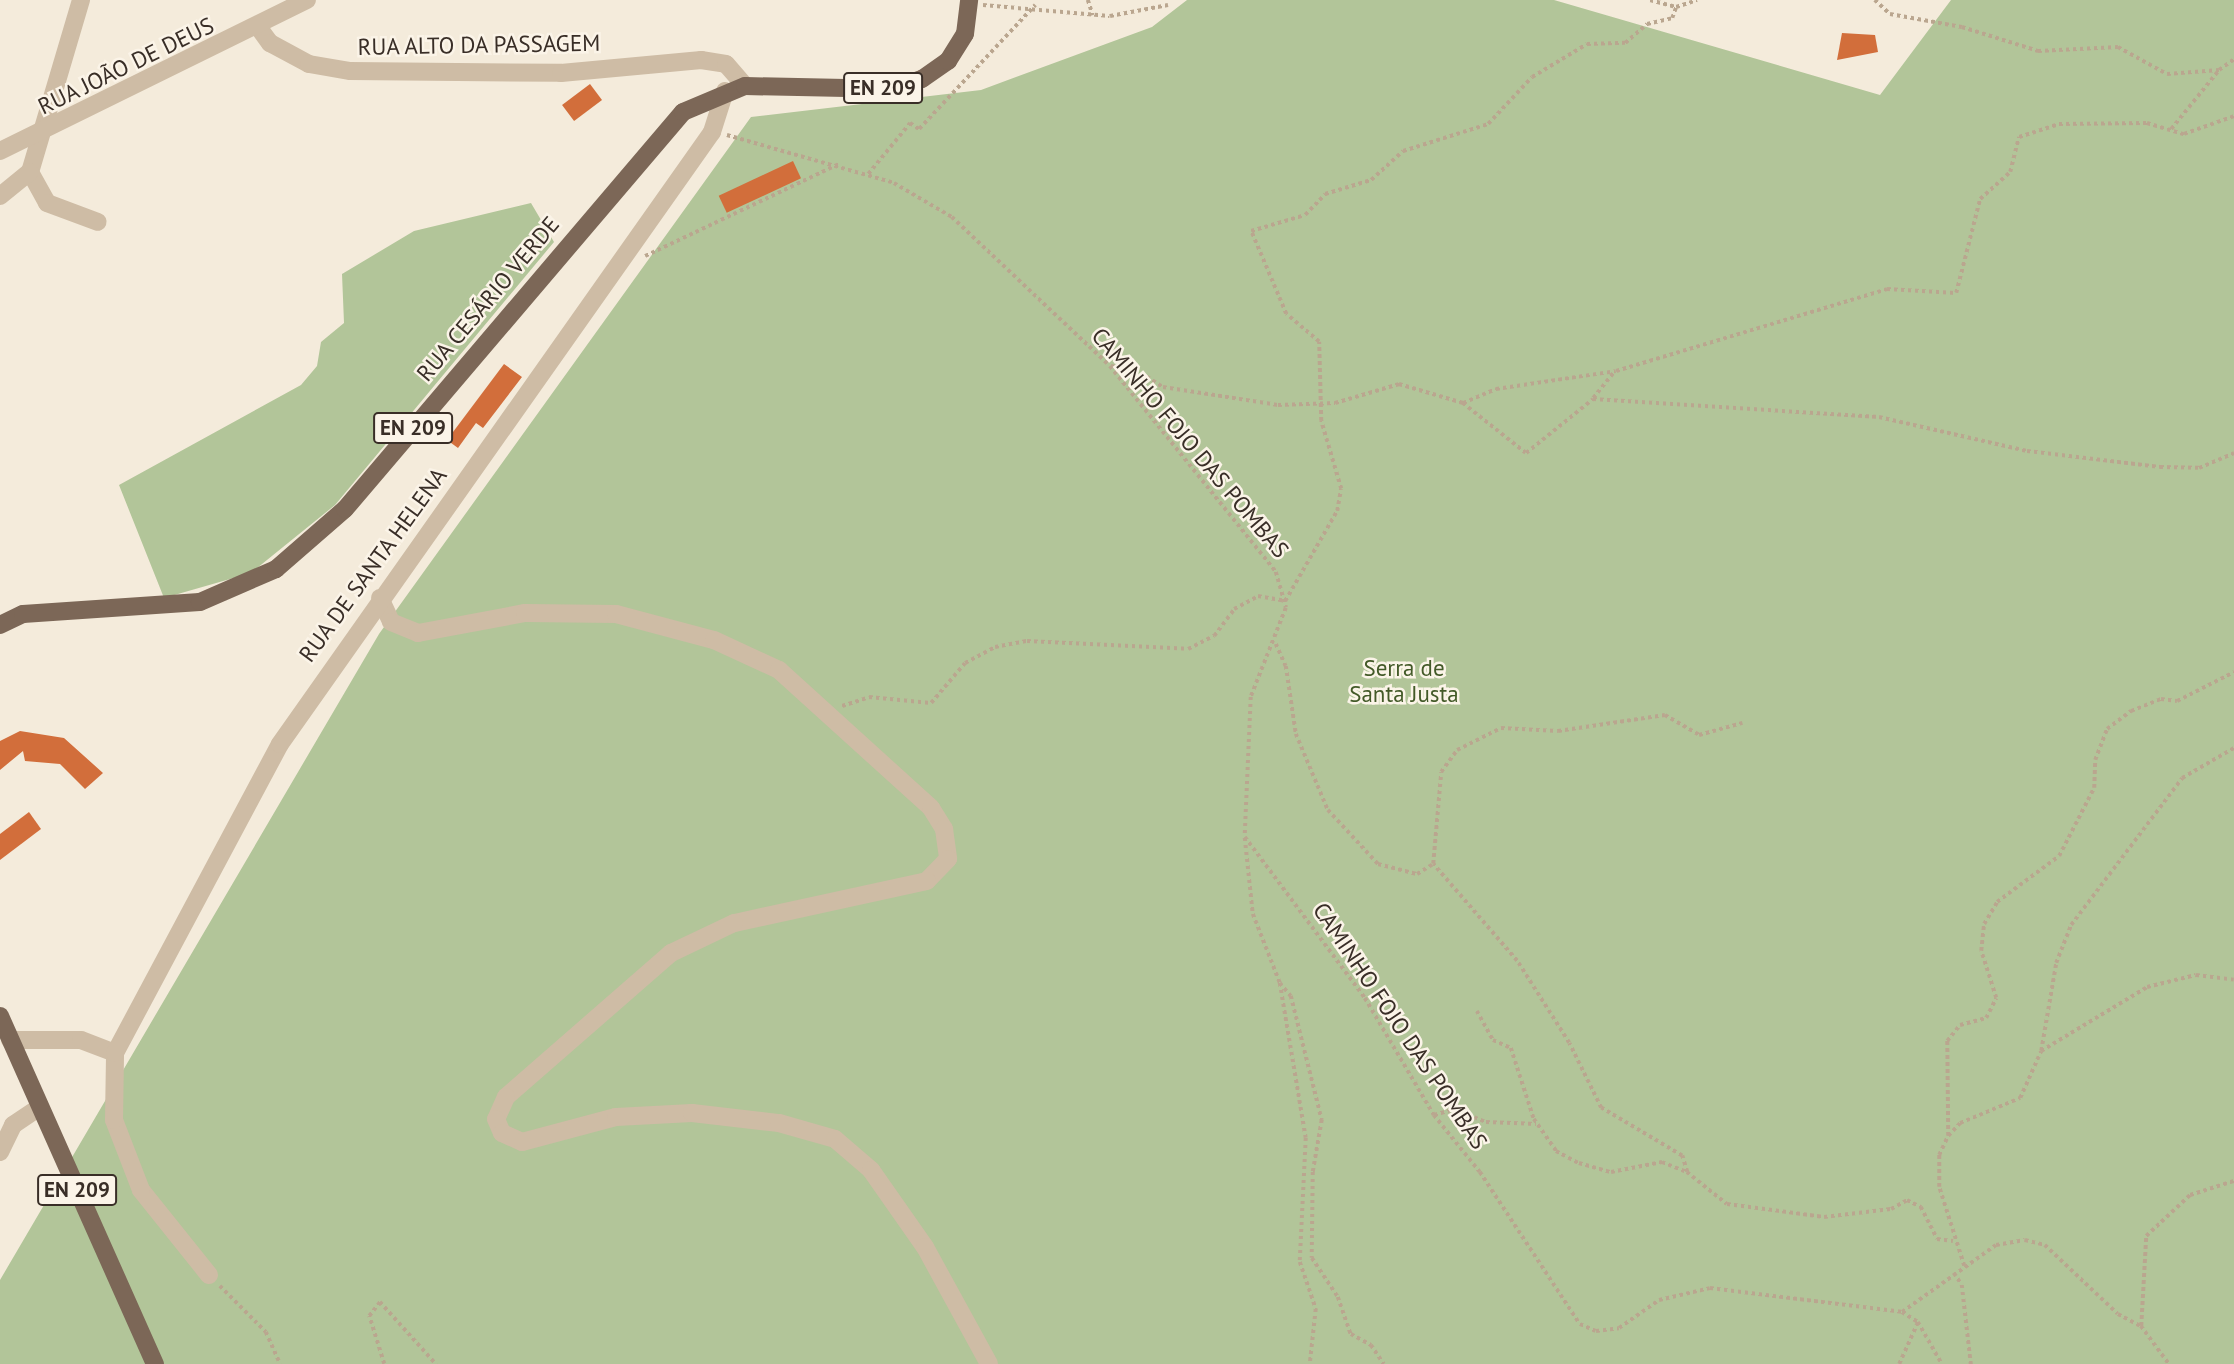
<!DOCTYPE html>
<html>
<head>
<meta charset="utf-8">
<style>
	body { margin:0 }
	#map { position:relative; width:2234px; height:1364px; overflow:hidden; background:#f4ebdb; font-family:"PT Sans",sans-serif }
	div>[style] { position:absolute }
	[style*='--x'] { left:calc(var(--x)*1px); top:calc(var(--y)*1px); width:calc(var(--w)*1px); rotate:calc(var(--a)*1deg) }
	.green>* { inset:0; background:#b2c599 }
	.building>* { inset:0; background:#d26e3b; transform-origin:0 0 }
	.path>* { height:3.5px; margin-top:-1.75px; transform-origin:0; background:repeating-linear-gradient(90deg,#baa68f 0 3.5px,transparent 0 7px) }
	.minor>* { height:18px; margin:-9px; padding:0 9px; transform-origin:9px; border-radius:9px; background:#cebca5 }
	.major>* { height:18px; margin:-9px; padding:0 9px; transform-origin:9px; border-radius:9px; background:#7c6757 }
	span { translate:-50% -50%; white-space:nowrap; text-align:center; line-height:1.15; -webkit-text-stroke:5px #fbf4e8; paint-order:stroke }
	.shield-label span { padding:2px 5px; background:#fbf4e8; border:2px solid; border-radius:5px; -webkit-text-stroke-width:0 }
	.shield-label { font-size:21px; color:#392e27; font-weight:700 }
	.street-label { font-size:23px; color:#392e27 }
	.park-label { font-size:23px; color:#435a28 }
</style>
</head>
<body>
<div id="map">
	<div class="green">
		<div style="clip-path:polygon(1187px 0,1554px 0,1880px 95px,1951px 0,2234px 0,2234px 1364px,0 1364px,0 1280px,379px 634px,751px 117px,981px 90px,1152px 27px)"></div>
		<div style="clip-path:polygon(531px 203px,554px 242px,335px 505px,251px 573px,164px 598px,119px 485px,301px 385px,317px 366px,321px 342px,344px 323px,342px 274px,414px 231px)"></div>
	</div>
	<div class="building">
		<div style="clip-path:polygon(1842px 33px,1875px 35px,1878px 52px,1837px 60px)"></div>
		<div style="left:590px;top:84px;width:20px;height:35px;rotate:53deg"></div>
		<div style="left:793px;top:161px;width:19px;height:82px;rotate:65deg"></div>
		<div style="clip-path:polygon(504px 364px,522px 377px,483px 428px,476px 423px,458px 448px,447px 440px)"></div>
		<div style="clip-path:polygon(20px 731px,64px 738px,103px 773px,85px 789px,60px 764px,25px 761px,23px 751px,0 770px,0 741px)"></div>
		<div style="clip-path:polygon(29px 812px,41px 829px,0 860px,0 834px)"></div>
	</div>
	<div class="path">
		<div style="--x:1088;--y:0;--w:16;--a:72"></div>
		<div style="--x:1650;--y:0;--w:27;--a:15"></div>
		<div style="--x:1676;--y:7;--w:22;--a:-18"></div>
		<div style="--x:1875;--y:0;--w:21;--a:43"></div>
		<div style="--x:1890;--y:14;--w:73;--a:10.2"></div>
		<div style="--x:1962;--y:27;--w:80;--a:17.5"></div>
		<div style="--x:2038;--y:51;--w:80;--a:-2.9"></div>
		<div style="--x:2118;--y:47;--w:56;--a:28.9"></div>
		<div style="--x:2167;--y:74;--w:52;--a:-4.4"></div>
		<div style="--x:2219;--y:70;--w:19;--a:-36"></div>
		<div style="--x:983;--y:5;--w:127;--a:5"></div>
		<div style="--x:1110;--y:16;--w:59;--a:-10.7"></div>
		<div style="--x:2171;--y:129;--w:76;--a:-50.9"></div>
		<div style="--x:727;--y:135;--w:174;--a:16"></div>
		<div style="--x:894;--y:183;--w:67;--a:30.4"></div>
		<div style="--x:952;--y:217;--w:217;--a:43.3"></div>
		<div style="--x:1110;--y:366;--w:265;--a:51.1"></div>
		<div style="--x:1276;--y:572;--w:37;--a:74"></div>
		<div style="--x:1286;--y:608;--w:96;--a:111.5"></div>
		<div style="--x:1251;--y:697;--w:140;--a:92.5"></div>
		<div style="--x:1245;--y:837;--w:201;--a:53.3"></div>
		<div style="--x:1365;--y:998;--w:136;--a:59.5"></div>
		<div style="--x:1434;--y:1115;--w:73;--a:51.1"></div>
		<div style="--x:1480;--y:1172;--w:182;--a:56.7"></div>
		<div style="--x:1580;--y:1324;--w:17;--a:24"></div>
		<div style="--x:1596;--y:1331;--w:23;--a:-7"></div>
		<div style="--x:1619;--y:1328;--w:49;--a:-35"></div>
		<div style="--x:1659;--y:1300;--w:52;--a:-13.2"></div>
		<div style="--x:1710;--y:1288;--w:193;--a:7.1"></div>
		<div style="--x:1902;--y:1312;--w:19;--a:32"></div>
		<div style="--x:1918;--y:1322;--w:48;--a:60.3"></div>
		<div style="--x:868;--y:174;--w:66;--a:-50.5"></div>
		<div style="--x:910;--y:123;--w:11;--a:34"></div>
		<div style="--x:919;--y:129;--w:170;--a:-46.9"></div>
		<div style="--x:645;--y:256;--w:215;--a:-25.4"></div>
		<div style="--x:1111;--y:366;--w:24;--a:7"></div>
		<div style="--x:1135;--y:369;--w:33;--a:33"></div>
		<div style="--x:1163;--y:387;--w:116;--a:8.9"></div>
		<div style="--x:1278;--y:405;--w:57;--a:-2"></div>
		<div style="--x:1335;--y:403;--w:67;--a:-16.5"></div>
		<div style="--x:1399;--y:384;--w:67;--a:16.5"></div>
		<div style="--x:1463;--y:403;--w:80;--a:38.4"></div>
		<div style="--x:1526;--y:453;--w:86;--a:-38.9"></div>
		<div style="--x:1593;--y:399;--w:287;--a:3.6"></div>
		<div style="--x:1879;--y:417;--w:152;--a:12.9"></div>
		<div style="--x:2027;--y:451;--w:134;--a:6.9"></div>
		<div style="--x:2160;--y:467;--w:39;--a:1"></div>
		<div style="--x:2199;--y:468;--w:38;--a:-23"></div>
		<div style="--x:1593;--y:398;--w:33;--a:-51"></div>
		<div style="--x:1463;--y:403;--w:36;--a:-23"></div>
		<div style="--x:1496;--y:389;--w:121;--a:-8.5"></div>
		<div style="--x:1616;--y:371;--w:283;--a:-16.8"></div>
		<div style="--x:1887;--y:289;--w:69;--a:3.3"></div>
		<div style="--x:1956;--y:293;--w:97;--a:-75.7"></div>
		<div style="--x:1980;--y:199;--w:40;--a:-42"></div>
		<div style="--x:2010;--y:172;--w:36;--a:-76"></div>
		<div style="--x:2019;--y:137;--w:42;--a:-18"></div>
		<div style="--x:2059;--y:124;--w:88;--a:-0.7"></div>
		<div style="--x:2147;--y:123;--w:39;--a:17"></div>
		<div style="--x:2184;--y:134;--w:53;--a:-19.8"></div>
		<div style="--x:1276;--y:644;--w:24;--a:66"></div>
		<div style="--x:1286;--y:666;--w:69;--a:81.6"></div>
		<div style="--x:1296;--y:734;--w:82;--a:67.2"></div>
		<div style="--x:1328;--y:810;--w:74;--a:47.2"></div>
		<div style="--x:1378;--y:864;--w:40;--a:14.4"></div>
		<div style="--x:1417;--y:874;--w:19;--a:-32"></div>
		<div style="--x:842;--y:706;--w:28;--a:-18"></div>
		<div style="--x:869;--y:697;--w:62;--a:5.5"></div>
		<div style="--x:931;--y:703;--w:52;--a:-49.6"></div>
		<div style="--x:965;--y:663;--w:34;--a:-28"></div>
		<div style="--x:995;--y:647;--w:33;--a:-11"></div>
		<div style="--x:1027;--y:641;--w:161;--a:2.8"></div>
		<div style="--x:1188;--y:649;--w:29;--a:-27"></div>
		<div style="--x:1214;--y:636;--w:34;--a:-53"></div>
		<div style="--x:1234;--y:609;--w:27;--a:-28"></div>
		<div style="--x:1258;--y:596;--w:27;--a:10"></div>
		<div style="--x:1285;--y:601;--w:104;--a:-60"></div>
		<div style="--x:1337;--y:511;--w:22;--a:-80"></div>
		<div style="--x:1341;--y:489;--w:71;--a:-106.4"></div>
		<div style="--x:1321;--y:421;--w:79;--a:-91.5"></div>
		<div style="--x:1319;--y:342;--w:43;--a:-139.7"></div>
		<div style="--x:1286;--y:314;--w:90;--a:-112.9"></div>
		<div style="--x:1251;--y:231;--w:56;--a:-16.5"></div>
		<div style="--x:1305;--y:215;--w:29;--a:-46"></div>
		<div style="--x:1325;--y:194;--w:48;--a:-16.9"></div>
		<div style="--x:1371;--y:180;--w:43;--a:-42.2"></div>
		<div style="--x:1403;--y:151;--w:89;--a:-17.6"></div>
		<div style="--x:1488;--y:124;--w:64;--a:-46.9"></div>
		<div style="--x:1532;--y:77;--w:64;--a:-31"></div>
		<div style="--x:1587;--y:44;--w:38;--a:-2"></div>
		<div style="--x:1625;--y:43;--w:29;--a:-41"></div>
		<div style="--x:1647;--y:24;--w:26;--a:-13"></div>
		<div style="--x:1672;--y:18;--w:12;--a:-70"></div>
		<div style="--x:1245;--y:838;--w:76;--a:84"></div>
		<div style="--x:1253;--y:914;--w:74;--a:68.6"></div>
		<div style="--x:1280;--y:983;--w:17;--a:50"></div>
		<div style="--x:1291;--y:996;--w:128;--a:76"></div>
		<div style="--x:1322;--y:1120;--w:53;--a:99.8"></div>
		<div style="--x:1313;--y:1172;--w:86;--a:90.7"></div>
		<div style="--x:1312;--y:1258;--w:47;--a:56.3"></div>
		<div style="--x:1338;--y:1297;--w:39;--a:71"></div>
		<div style="--x:1351;--y:1334;--w:23;--a:29"></div>
		<div style="--x:1371;--y:1345;--w:23;--a:56"></div>
		<div style="--x:1280;--y:983;--w:157;--a:80.5"></div>
		<div style="--x:1306;--y:1138;--w:124;--a:92.8"></div>
		<div style="--x:1300;--y:1262;--w:50;--a:71.2"></div>
		<div style="--x:1316;--y:1309;--w:55;--a:96.2"></div>
		<div style="--x:1477;--y:1011;--w:33;--a:61"></div>
		<div style="--x:1493;--y:1040;--w:20;--a:24"></div>
		<div style="--x:1511;--y:1048;--w:75;--a:72.1"></div>
		<div style="--x:1534;--y:1119;--w:39;--a:55"></div>
		<div style="--x:1556;--y:1151;--w:26;--a:28"></div>
		<div style="--x:1579;--y:1163;--w:33;--a:16"></div>
		<div style="--x:1611;--y:1172;--w:52;--a:-11.1"></div>
		<div style="--x:1662;--y:1162;--w:27;--a:22"></div>
		<div style="--x:1687;--y:1172;--w:51;--a:38.7"></div>
		<div style="--x:1727;--y:1204;--w:98;--a:7.6"></div>
		<div style="--x:1824;--y:1217;--w:67;--a:-6.8"></div>
		<div style="--x:1891;--y:1209;--w:18;--a:-29"></div>
		<div style="--x:1907;--y:1200;--w:16;--a:27"></div>
		<div style="--x:1921;--y:1207;--w:36;--a:63"></div>
		<div style="--x:1937;--y:1239;--w:16;--a:7"></div>
		<div style="--x:2041;--y:1051;--w:89;--a:-80.3"></div>
		<div style="--x:2056;--y:963;--w:41;--a:-68.5"></div>
		<div style="--x:2071;--y:925;--w:184;--a:-52.9"></div>
		<div style="--x:2182;--y:778;--w:60;--a:-30"></div>
		<div style="--x:1434;--y:1115;--w:22;--a:-16"></div>
		<div style="--x:1455;--y:1109;--w:34;--a:23"></div>
		<div style="--x:1486;--y:1122;--w:50;--a:2.3"></div>
		<div style="--x:1948;--y:1136;--w:95;--a:-90.6"></div>
		<div style="--x:1947;--y:1041;--w:21;--a:-51"></div>
		<div style="--x:1960;--y:1025;--w:27;--a:-15"></div>
		<div style="--x:1986;--y:1018;--w:22;--a:-63"></div>
		<div style="--x:1996;--y:998;--w:49;--a:-107.7"></div>
		<div style="--x:1981;--y:951;--w:27;--a:-84"></div>
		<div style="--x:1984;--y:924;--w:26;--a:-59"></div>
		<div style="--x:1997;--y:902;--w:77;--a:-36.6"></div>
		<div style="--x:2059;--y:856;--w:76;--a:-62.8"></div>
		<div style="--x:2094;--y:788;--w:28;--a:-88"></div>
		<div style="--x:2095;--y:760;--w:33;--a:-69"></div>
		<div style="--x:2107;--y:729;--w:30;--a:-37"></div>
		<div style="--x:2131;--y:711;--w:32;--a:-22"></div>
		<div style="--x:2161;--y:699;--w:16;--a:7"></div>
		<div style="--x:2177;--y:701;--w:64;--a:-27"></div>
		<div style="--x:1687;--y:1172;--w:17;--a:-107"></div>
		<div style="--x:1682;--y:1156;--w:94;--a:-149.3"></div>
		<div style="--x:1601;--y:1108;--w:72;--a:-116.2"></div>
		<div style="--x:1569;--y:1043;--w:97;--a:-122.4"></div>
		<div style="--x:1517;--y:961;--w:128;--a:-130.9"></div>
		<div style="--x:1433;--y:864;--w:92;--a:-85"></div>
		<div style="--x:1441;--y:772;--w:27;--a:-54"></div>
		<div style="--x:1457;--y:750;--w:49;--a:-26.6"></div>
		<div style="--x:1501;--y:728;--w:57;--a:3"></div>
		<div style="--x:1558;--y:731;--w:108;--a:-8.5"></div>
		<div style="--x:1665;--y:715;--w:39;--a:30"></div>
		<div style="--x:1699;--y:735;--w:45;--a:-15.6"></div>
		<div style="--x:1964;--y:1266;--w:83;--a:-107.6"></div>
		<div style="--x:1939;--y:1187;--w:32;--a:-90"></div>
		<div style="--x:1939;--y:1155;--w:21;--a:-65"></div>
		<div style="--x:1948;--y:1136;--w:18;--a:-47"></div>
		<div style="--x:1960;--y:1123;--w:65;--a:-22.6"></div>
		<div style="--x:2020;--y:1098;--w:51;--a:-65.9"></div>
		<div style="--x:2041;--y:1051;--w:124;--a:-31.1"></div>
		<div style="--x:2147;--y:987;--w:50;--a:-13.8"></div>
		<div style="--x:2196;--y:975;--w:38;--a:7"></div>
		<div style="--x:1954;--y:1273;--w:14;--a:56"></div>
		<div style="--x:1962;--y:1285;--w:80;--a:83.5"></div>
		<div style="--x:220;--y:1286;--w:65;--a:45"></div>
		<div style="--x:266;--y:1332;--w:35;--a:66"></div>
		<div style="--x:1902;--y:1312;--w:115;--a:-35.5"></div>
		<div style="--x:1996;--y:1245;--w:29;--a:-10"></div>
		<div style="--x:2025;--y:1240;--w:21;--a:14"></div>
		<div style="--x:2045;--y:1245;--w:100;--a:43.4"></div>
		<div style="--x:2118;--y:1314;--w:26;--a:28"></div>
		<div style="--x:2141;--y:1326;--w:90;--a:-86.8"></div>
		<div style="--x:2146;--y:1236;--w:60;--a:-43"></div>
		<div style="--x:2190;--y:1195;--w:46;--a:-17.7"></div>
		<div style="--x:2141;--y:1326;--w:47;--a:53.6"></div>
		<div style="--x:384;--y:1364;--w:50;--a:-107.4"></div>
		<div style="--x:369;--y:1316;--w:18;--a:-52"></div>
		<div style="--x:380;--y:1302;--w:84;--a:47.9"></div>
		<div style="--x:1899;--y:1364;--w:46;--a:-65.7"></div>
	</div>
	<div class="minor">
		<div style="--x:81;--y:0;--w:179;--a:106.5"></div>
		<div style="--x:30;--y:172;--w:35;--a:61"></div>
		<div style="--x:47;--y:203;--w:54;--a:20.4"></div>
		<div style="--x:259;--y:28;--w:19;--a:54"></div>
		<div style="--x:270;--y:43;--w:44;--a:28.3"></div>
		<div style="--x:309;--y:64;--w:42;--a:9.7"></div>
		<div style="--x:350;--y:71;--w:211;--a:0.5"></div>
		<div style="--x:561;--y:73;--w:141;--a:-5.3"></div>
		<div style="--x:701;--y:60;--w:25;--a:9"></div>
		<div style="--x:726;--y:64;--w:29;--a:49"></div>
		<div style="--x:0;--y:151;--w:342;--a:-26.2"></div>
		<div style="--x:0;--y:196;--w:38;--a:-39"></div>
		<div style="--x:380;--y:598;--w:26;--a:65"></div>
		<div style="--x:391;--y:622;--w:29;--a:22"></div>
		<div style="--x:418;--y:633;--w:109;--a:-10.6"></div>
		<div style="--x:525;--y:613;--w:91;--a:0.6"></div>
		<div style="--x:616;--y:614;--w:101;--a:14.9"></div>
		<div style="--x:714;--y:640;--w:72;--a:24.8"></div>
		<div style="--x:779;--y:670;--w:205;--a:42.2"></div>
		<div style="--x:931;--y:808;--w:25;--a:58"></div>
		<div style="--x:944;--y:829;--w:30;--a:82"></div>
		<div style="--x:948;--y:859;--w:30;--a:134"></div>
		<div style="--x:927;--y:881;--w:198;--a:167.7"></div>
		<div style="--x:734;--y:923;--w:70;--a:154.5"></div>
		<div style="--x:671;--y:953;--w:219;--a:138.9"></div>
		<div style="--x:506;--y:1097;--w:24;--a:114"></div>
		<div style="--x:496;--y:1119;--w:15;--a:67"></div>
		<div style="--x:502;--y:1133;--w:22;--a:24"></div>
		<div style="--x:522;--y:1142;--w:97;--a:-14.9"></div>
		<div style="--x:616;--y:1117;--w:76;--a:-3"></div>
		<div style="--x:692;--y:1113;--w:88;--a:6.6"></div>
		<div style="--x:779;--y:1123;--w:58;--a:15.9"></div>
		<div style="--x:835;--y:1139;--w:48;--a:40.7"></div>
		<div style="--x:871;--y:1170;--w:94;--a:55"></div>
		<div style="--x:925;--y:1247;--w:133;--a:61.3"></div>
		<div style="--x:10;--y:1040;--w:71;--a:0"></div>
		<div style="--x:81;--y:1040;--w:36;--a:21"></div>
		<div style="--x:0;--y:1152;--w:30;--a:-64"></div>
		<div style="--x:13;--y:1125;--w:32;--a:-34"></div>
		<div style="--x:209;--y:1275;--w:109;--a:-128.7"></div>
		<div style="--x:141;--y:1190;--w:75;--a:-111.1"></div>
		<div style="--x:114;--y:1120;--w:67;--a:-89.1"></div>
		<div style="--x:115;--y:1053;--w:350;--a:-61.9"></div>
		<div style="--x:280;--y:744;--w:749;--a:-54.78"></div>
		<div style="--x:712;--y:132;--w:43;--a:-72.4"></div>
	</div>
	<div class="major">
		<div style="--x:0;--y:625;--w:25;--a:-26"></div>
		<div style="--x:23;--y:614;--w:177;--a:-3.9"></div>
		<div style="--x:200;--y:602;--w:83;--a:-23.5"></div>
		<div style="--x:276;--y:569;--w:91;--a:-41"></div>
		<div style="--x:345;--y:509;--w:521;--a:-49.59"></div>
		<div style="--x:683;--y:112;--w:67;--a:-22.8"></div>
		<div style="--x:745;--y:86;--w:149;--a:1.2"></div>
		<div style="--x:894;--y:89;--w:30;--a:-20"></div>
		<div style="--x:922;--y:79;--w:32;--a:-35"></div>
		<div style="--x:948;--y:61;--w:32;--a:-58"></div>
		<div style="--x:965;--y:34;--w:34;--a:-83"></div>
		<div style="--x:0;--y:1016;--w:381;--a:66"></div>
	</div>
	<div class="shield-label">
		<span style="left:883px;top:88px">EN 209</span>
		<span style="left:413px;top:428px">EN 209</span>
		<span style="left:77px;top:1190px">EN 209</span>
	</div>
	<div class="street-label">
		<span style="left:479px;top:45px;rotate:-1deg">RUA ALTO DA PASSAGEM</span>
		<span style="left:126px;top:66px;rotate:-26deg">RUA JOÃO DE DEUS</span>
		<span style="left:488px;top:299px;rotate:-50deg">RUA CESÁRIO VERDE</span>
		<span style="left:1190px;top:443px;rotate:50deg">CAMINHO FOJO DAS POMBAS</span>
		<span style="left:373px;top:565px;rotate:-54deg">RUA DE SANTA HELENA</span>
		<span style="left:1400px;top:1026px;rotate:56deg">CAMINHO FOJO DAS POMBAS</span>
	</div>
	<div class="park-label">
		<span style="left:1404px;top:681px">Serra de<br>Santa Justa</span>
	</div>
</div>
</body>
</html>
